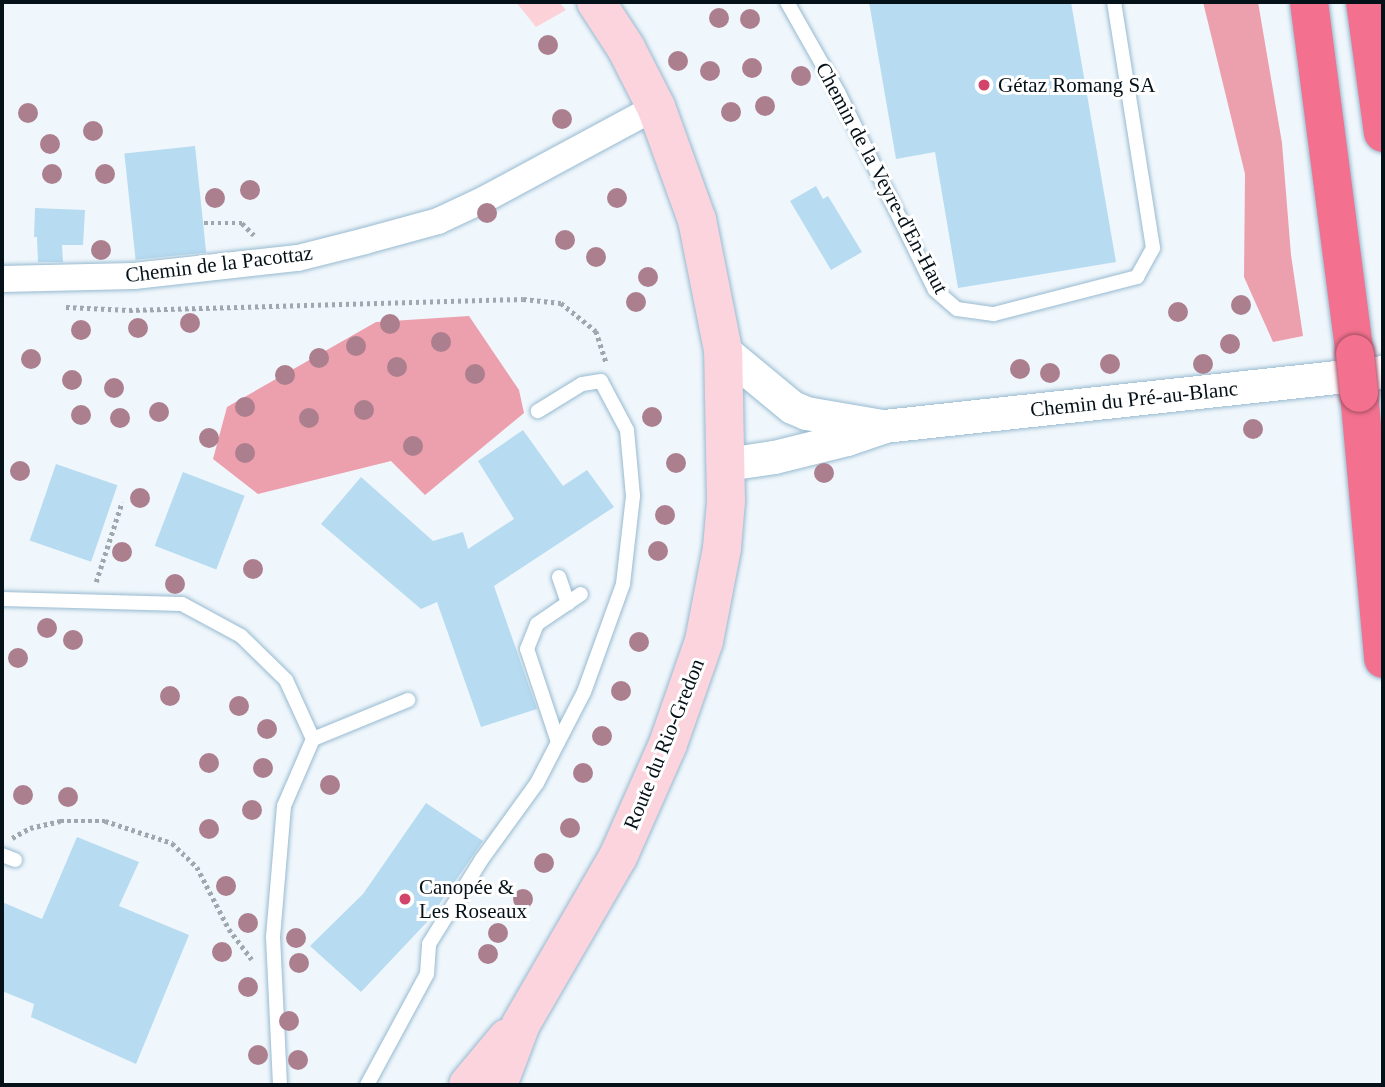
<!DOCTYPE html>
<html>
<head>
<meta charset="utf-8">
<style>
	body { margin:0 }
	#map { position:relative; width:1385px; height:1087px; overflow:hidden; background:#f0f7fc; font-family:Georgia,serif }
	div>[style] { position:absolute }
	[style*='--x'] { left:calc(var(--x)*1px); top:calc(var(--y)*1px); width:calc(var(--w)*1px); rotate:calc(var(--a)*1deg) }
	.green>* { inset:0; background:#fcd2d8 }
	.forest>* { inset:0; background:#ec9fad }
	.building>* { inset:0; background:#b7dbf1; transform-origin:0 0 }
	.path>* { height:4.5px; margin-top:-2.25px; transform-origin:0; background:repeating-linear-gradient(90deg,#9fa8ae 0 3.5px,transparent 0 7px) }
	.roads { filter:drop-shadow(0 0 2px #97bad0) drop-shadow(0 0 2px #97bad0) }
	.service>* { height:14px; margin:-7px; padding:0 7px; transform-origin:7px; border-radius:7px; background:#fff }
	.minor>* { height:26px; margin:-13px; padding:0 13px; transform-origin:13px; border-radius:13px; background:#fff }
	.tertiary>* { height:33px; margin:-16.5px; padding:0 16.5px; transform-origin:16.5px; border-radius:16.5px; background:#fff }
	.secondary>* { height:38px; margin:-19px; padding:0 19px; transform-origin:19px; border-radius:19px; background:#fbd4dd }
	.motorway>* { height:38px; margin:-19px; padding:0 19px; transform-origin:19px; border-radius:19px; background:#f3718e }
	.bridges { filter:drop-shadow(0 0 2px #a04f65) drop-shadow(0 0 2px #a04f65) }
	.motorway-bridge>* { height:38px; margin:-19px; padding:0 19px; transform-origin:19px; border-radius:19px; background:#f3718e }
	.trees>* { width:20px; height:20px; margin:-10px; border-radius:50%; background:#ac7f8f }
	.dots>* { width:19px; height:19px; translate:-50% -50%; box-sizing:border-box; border:4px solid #fff; border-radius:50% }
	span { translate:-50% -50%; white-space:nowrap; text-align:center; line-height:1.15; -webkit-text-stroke:6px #fff; paint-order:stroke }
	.poi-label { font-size:21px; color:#051118 }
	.left { translate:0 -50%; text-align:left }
	.street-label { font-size:21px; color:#051118 }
	.frame { position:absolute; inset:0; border:4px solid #051118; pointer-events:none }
</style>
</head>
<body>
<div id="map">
	<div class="green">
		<div style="clip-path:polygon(516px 2px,559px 2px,566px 10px,536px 27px)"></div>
	</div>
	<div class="forest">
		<div style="clip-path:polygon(1203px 2px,1258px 2px,1282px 143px,1291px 255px,1303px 336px,1273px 342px,1244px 277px,1245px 174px)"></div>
		<div style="clip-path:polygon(469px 316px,519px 390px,524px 413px,425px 495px,391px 461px,258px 494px,213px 459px,227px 407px,376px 322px)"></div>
	</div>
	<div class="building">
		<div style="clip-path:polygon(869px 2px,1071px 2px,1116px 262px,958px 288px,935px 152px,896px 159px)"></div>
		<div style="left:195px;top:146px;width:107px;height:71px;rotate:84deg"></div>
		<div style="clip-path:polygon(816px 186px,823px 199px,828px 196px,862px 252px,831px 270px,790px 201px)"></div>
		<div style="clip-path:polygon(35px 208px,85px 210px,83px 245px,62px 245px,63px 262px,38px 262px,37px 237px,34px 237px)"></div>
		<div style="clip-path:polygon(523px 430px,563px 486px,587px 470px,614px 507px,494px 586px,537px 709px,481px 727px,437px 602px,421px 609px,321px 524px,361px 477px,433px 541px,463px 532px,468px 549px,514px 519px,478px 461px)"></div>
		<div style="left:56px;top:464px;width:65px;height:81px;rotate:19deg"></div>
		<div style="left:183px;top:472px;width:66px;height:79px;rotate:21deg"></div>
		<div style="clip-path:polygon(426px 803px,483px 841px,427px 922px,361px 992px,310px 946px,363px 894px)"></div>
		<div style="clip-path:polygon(77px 837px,139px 862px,119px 906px,189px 935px,136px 1064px,31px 1017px,34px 1004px,2px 991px,2px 902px,42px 919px)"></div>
	</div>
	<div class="path">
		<div style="--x:204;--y:223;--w:38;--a:0"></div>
		<div style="--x:242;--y:223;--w:17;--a:45"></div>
		<div style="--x:66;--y:307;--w:63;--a:2.7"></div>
		<div style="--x:129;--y:310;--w:394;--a:-1.6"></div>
		<div style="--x:523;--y:299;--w:38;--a:6"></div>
		<div style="--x:561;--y:303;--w:45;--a:38.7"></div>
		<div style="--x:596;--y:331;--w:32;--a:72"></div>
		<div style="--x:96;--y:582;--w:84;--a:-72"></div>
		<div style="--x:12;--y:838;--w:21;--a:-29"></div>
		<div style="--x:30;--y:828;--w:31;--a:-13"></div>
		<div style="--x:60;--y:821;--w:45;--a:0"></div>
		<div style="--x:105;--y:821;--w:71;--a:18.2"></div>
		<div style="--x:172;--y:843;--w:35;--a:44"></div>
		<div style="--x:197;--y:867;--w:70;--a:62.7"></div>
		<div style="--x:229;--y:929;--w:38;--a:53"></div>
	</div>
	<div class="roads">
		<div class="service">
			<div style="--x:787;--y:2;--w:103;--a:60.5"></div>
			<div style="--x:838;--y:92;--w:220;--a:63.9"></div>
			<div style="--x:935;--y:290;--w:29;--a:41"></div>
			<div style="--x:957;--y:309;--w:37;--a:8"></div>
			<div style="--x:994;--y:314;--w:148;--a:-14.5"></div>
			<div style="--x:1137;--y:277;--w:33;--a:-61"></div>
			<div style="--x:1153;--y:248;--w:249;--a:-99"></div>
			<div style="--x:559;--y:577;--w:28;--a:71"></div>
			<div style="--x:2;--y:599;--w:180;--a:1.6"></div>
			<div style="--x:182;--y:604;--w:67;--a:28.5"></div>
			<div style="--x:241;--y:636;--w:63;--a:44.4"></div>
			<div style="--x:286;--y:680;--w:65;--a:65.4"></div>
			<div style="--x:558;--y:742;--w:98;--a:-108.4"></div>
			<div style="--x:527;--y:649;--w:27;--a:-68"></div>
			<div style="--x:537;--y:624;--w:53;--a:-34.3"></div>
			<div style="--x:2;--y:855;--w:14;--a:21"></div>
			<div style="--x:280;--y:1085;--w:148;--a:-92.7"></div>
			<div style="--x:273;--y:937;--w:131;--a:-85.2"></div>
			<div style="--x:284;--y:806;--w:73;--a:-66.6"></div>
			<div style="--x:313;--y:739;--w:103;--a:-22.3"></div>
			<div style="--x:367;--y:1085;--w:126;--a:-61.6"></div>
			<div style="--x:427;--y:974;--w:30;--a:-86"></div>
			<div style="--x:429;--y:944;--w:100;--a:-58.1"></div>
			<div style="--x:482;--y:859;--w:94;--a:-54.1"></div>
			<div style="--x:537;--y:783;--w:102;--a:-62.7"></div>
			<div style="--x:584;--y:692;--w:115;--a:-70.1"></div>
			<div style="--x:623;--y:584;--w:89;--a:-83.5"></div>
			<div style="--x:633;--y:496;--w:66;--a:-95.2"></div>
			<div style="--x:627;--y:430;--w:55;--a:-118"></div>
			<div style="--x:601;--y:381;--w:19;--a:171"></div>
			<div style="--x:582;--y:384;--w:52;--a:148.5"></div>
		</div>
		<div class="minor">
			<div style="--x:2;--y:279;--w:132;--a:-1.3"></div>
			<div style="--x:134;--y:276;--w:165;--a:-6.3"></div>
			<div style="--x:298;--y:258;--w:69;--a:-14.2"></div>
			<div style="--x:365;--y:241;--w:76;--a:-15.3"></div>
			<div style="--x:438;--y:221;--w:52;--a:-25.1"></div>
			<div style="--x:485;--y:199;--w:194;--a:-28.3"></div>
		</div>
		<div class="tertiary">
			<div style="--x:723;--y:350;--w:89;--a:39.6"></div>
			<div style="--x:792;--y:407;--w:15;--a:23"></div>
			<div style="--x:806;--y:413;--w:77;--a:9.7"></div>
			<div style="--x:727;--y:464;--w:48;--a:-8.5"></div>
			<div style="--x:774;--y:457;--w:75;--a:-13.9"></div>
			<div style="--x:847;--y:439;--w:39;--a:-19"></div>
			<div style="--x:884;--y:426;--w:502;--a:-6.18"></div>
		</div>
		<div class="secondary">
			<div style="--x:468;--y:1085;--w:61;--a:-50.3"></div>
			<div style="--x:498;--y:1085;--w:65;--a:-69.3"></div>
			<div style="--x:521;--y:1024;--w:193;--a:-59.9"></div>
			<div style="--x:618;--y:857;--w:124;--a:-66.1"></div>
			<div style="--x:668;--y:744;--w:109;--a:-70.7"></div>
			<div style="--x:704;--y:641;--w:95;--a:-79"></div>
			<div style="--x:722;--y:548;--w:47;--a:-85.1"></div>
			<div style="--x:726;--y:501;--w:151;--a:-91.1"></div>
			<div style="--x:723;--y:350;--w:133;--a:-101.3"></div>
			<div style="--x:697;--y:220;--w:120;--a:-109.9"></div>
			<div style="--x:656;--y:107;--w:66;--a:-117"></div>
			<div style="--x:626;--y:48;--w:55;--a:-123.1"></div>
		</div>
		<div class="motorway">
			<div style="--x:1309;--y:2;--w:355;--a:82.6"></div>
			<div style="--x:1365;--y:2;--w:132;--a:82.2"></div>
			<div style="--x:1359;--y:393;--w:267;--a:84.8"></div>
		</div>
	</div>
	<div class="bridges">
		<div class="motorway-bridge">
			<div style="--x:1355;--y:354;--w:39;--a:84"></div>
		</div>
	</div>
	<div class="trees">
		<div style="left:719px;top:18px"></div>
		<div style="left:750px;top:19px"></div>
		<div style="left:548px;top:45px"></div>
		<div style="left:678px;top:61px"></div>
		<div style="left:752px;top:68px"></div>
		<div style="left:710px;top:71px"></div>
		<div style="left:801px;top:76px"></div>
		<div style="left:765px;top:106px"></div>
		<div style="left:731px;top:112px"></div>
		<div style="left:28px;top:113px"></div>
		<div style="left:562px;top:119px"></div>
		<div style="left:93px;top:131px"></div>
		<div style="left:50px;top:144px"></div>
		<div style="left:52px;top:174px"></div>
		<div style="left:105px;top:174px"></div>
		<div style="left:250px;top:190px"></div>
		<div style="left:215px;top:198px"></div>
		<div style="left:617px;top:198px"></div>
		<div style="left:487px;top:213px"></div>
		<div style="left:565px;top:240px"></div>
		<div style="left:101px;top:250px"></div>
		<div style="left:596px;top:257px"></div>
		<div style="left:648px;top:277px"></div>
		<div style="left:636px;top:302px"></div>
		<div style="left:1241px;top:305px"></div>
		<div style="left:1178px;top:312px"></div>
		<div style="left:190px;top:323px"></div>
		<div style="left:390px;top:324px"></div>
		<div style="left:138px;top:328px"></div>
		<div style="left:81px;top:330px"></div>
		<div style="left:441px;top:342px"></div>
		<div style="left:1230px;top:344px"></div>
		<div style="left:356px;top:346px"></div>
		<div style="left:319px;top:358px"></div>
		<div style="left:31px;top:359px"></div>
		<div style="left:1110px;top:364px"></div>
		<div style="left:1203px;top:364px"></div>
		<div style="left:397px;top:367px"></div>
		<div style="left:1020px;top:369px"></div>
		<div style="left:1050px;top:373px"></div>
		<div style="left:475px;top:374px"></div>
		<div style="left:285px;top:375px"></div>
		<div style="left:72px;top:380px"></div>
		<div style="left:114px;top:388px"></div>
		<div style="left:245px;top:407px"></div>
		<div style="left:364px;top:410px"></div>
		<div style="left:159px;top:412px"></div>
		<div style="left:81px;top:415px"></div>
		<div style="left:652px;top:417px"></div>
		<div style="left:120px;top:418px"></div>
		<div style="left:309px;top:418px"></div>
		<div style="left:1253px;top:429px"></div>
		<div style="left:209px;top:438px"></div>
		<div style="left:413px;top:446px"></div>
		<div style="left:245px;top:453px"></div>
		<div style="left:676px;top:463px"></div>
		<div style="left:20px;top:471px"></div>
		<div style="left:824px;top:473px"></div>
		<div style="left:140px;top:498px"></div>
		<div style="left:665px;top:515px"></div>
		<div style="left:658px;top:551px"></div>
		<div style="left:122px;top:552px"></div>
		<div style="left:253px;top:569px"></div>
		<div style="left:175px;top:584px"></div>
		<div style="left:47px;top:628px"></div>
		<div style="left:73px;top:640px"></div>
		<div style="left:639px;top:642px"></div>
		<div style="left:18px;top:658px"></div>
		<div style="left:621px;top:691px"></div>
		<div style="left:170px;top:696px"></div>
		<div style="left:239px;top:706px"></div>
		<div style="left:267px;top:729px"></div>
		<div style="left:602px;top:736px"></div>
		<div style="left:209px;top:763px"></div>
		<div style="left:263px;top:768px"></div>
		<div style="left:583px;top:773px"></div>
		<div style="left:330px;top:785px"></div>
		<div style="left:23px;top:795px"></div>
		<div style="left:68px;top:797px"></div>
		<div style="left:252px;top:810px"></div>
		<div style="left:570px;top:828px"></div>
		<div style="left:209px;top:829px"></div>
		<div style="left:544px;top:863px"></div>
		<div style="left:226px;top:886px"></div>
		<div style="left:523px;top:899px"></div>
		<div style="left:248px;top:923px"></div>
		<div style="left:498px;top:933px"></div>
		<div style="left:296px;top:938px"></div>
		<div style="left:222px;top:952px"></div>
		<div style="left:488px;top:954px"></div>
		<div style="left:299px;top:963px"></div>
		<div style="left:248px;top:987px"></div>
		<div style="left:289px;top:1021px"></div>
		<div style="left:258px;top:1055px"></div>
		<div style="left:298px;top:1060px"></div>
	</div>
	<div class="dots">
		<div style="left:984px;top:85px;background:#d3446b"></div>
		<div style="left:405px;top:899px;background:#d3446b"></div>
	</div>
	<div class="poi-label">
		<span class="left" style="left:998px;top:85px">Gétaz Romang SA</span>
		<span class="left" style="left:419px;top:899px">Canopée &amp;<br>Les Roseaux</span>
	</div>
	<div class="street-label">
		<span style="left:882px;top:178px;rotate:62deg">Chemin de la Veyre-d'En-Haut</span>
		<span style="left:219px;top:264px;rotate:-7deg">Chemin de la Pacottaz</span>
		<span style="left:1134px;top:399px;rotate:-6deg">Chemin du Pré-au-Blanc</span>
		<span style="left:664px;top:744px;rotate:-68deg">Route du Rio-Gredon</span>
	</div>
	<div class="frame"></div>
</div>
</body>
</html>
